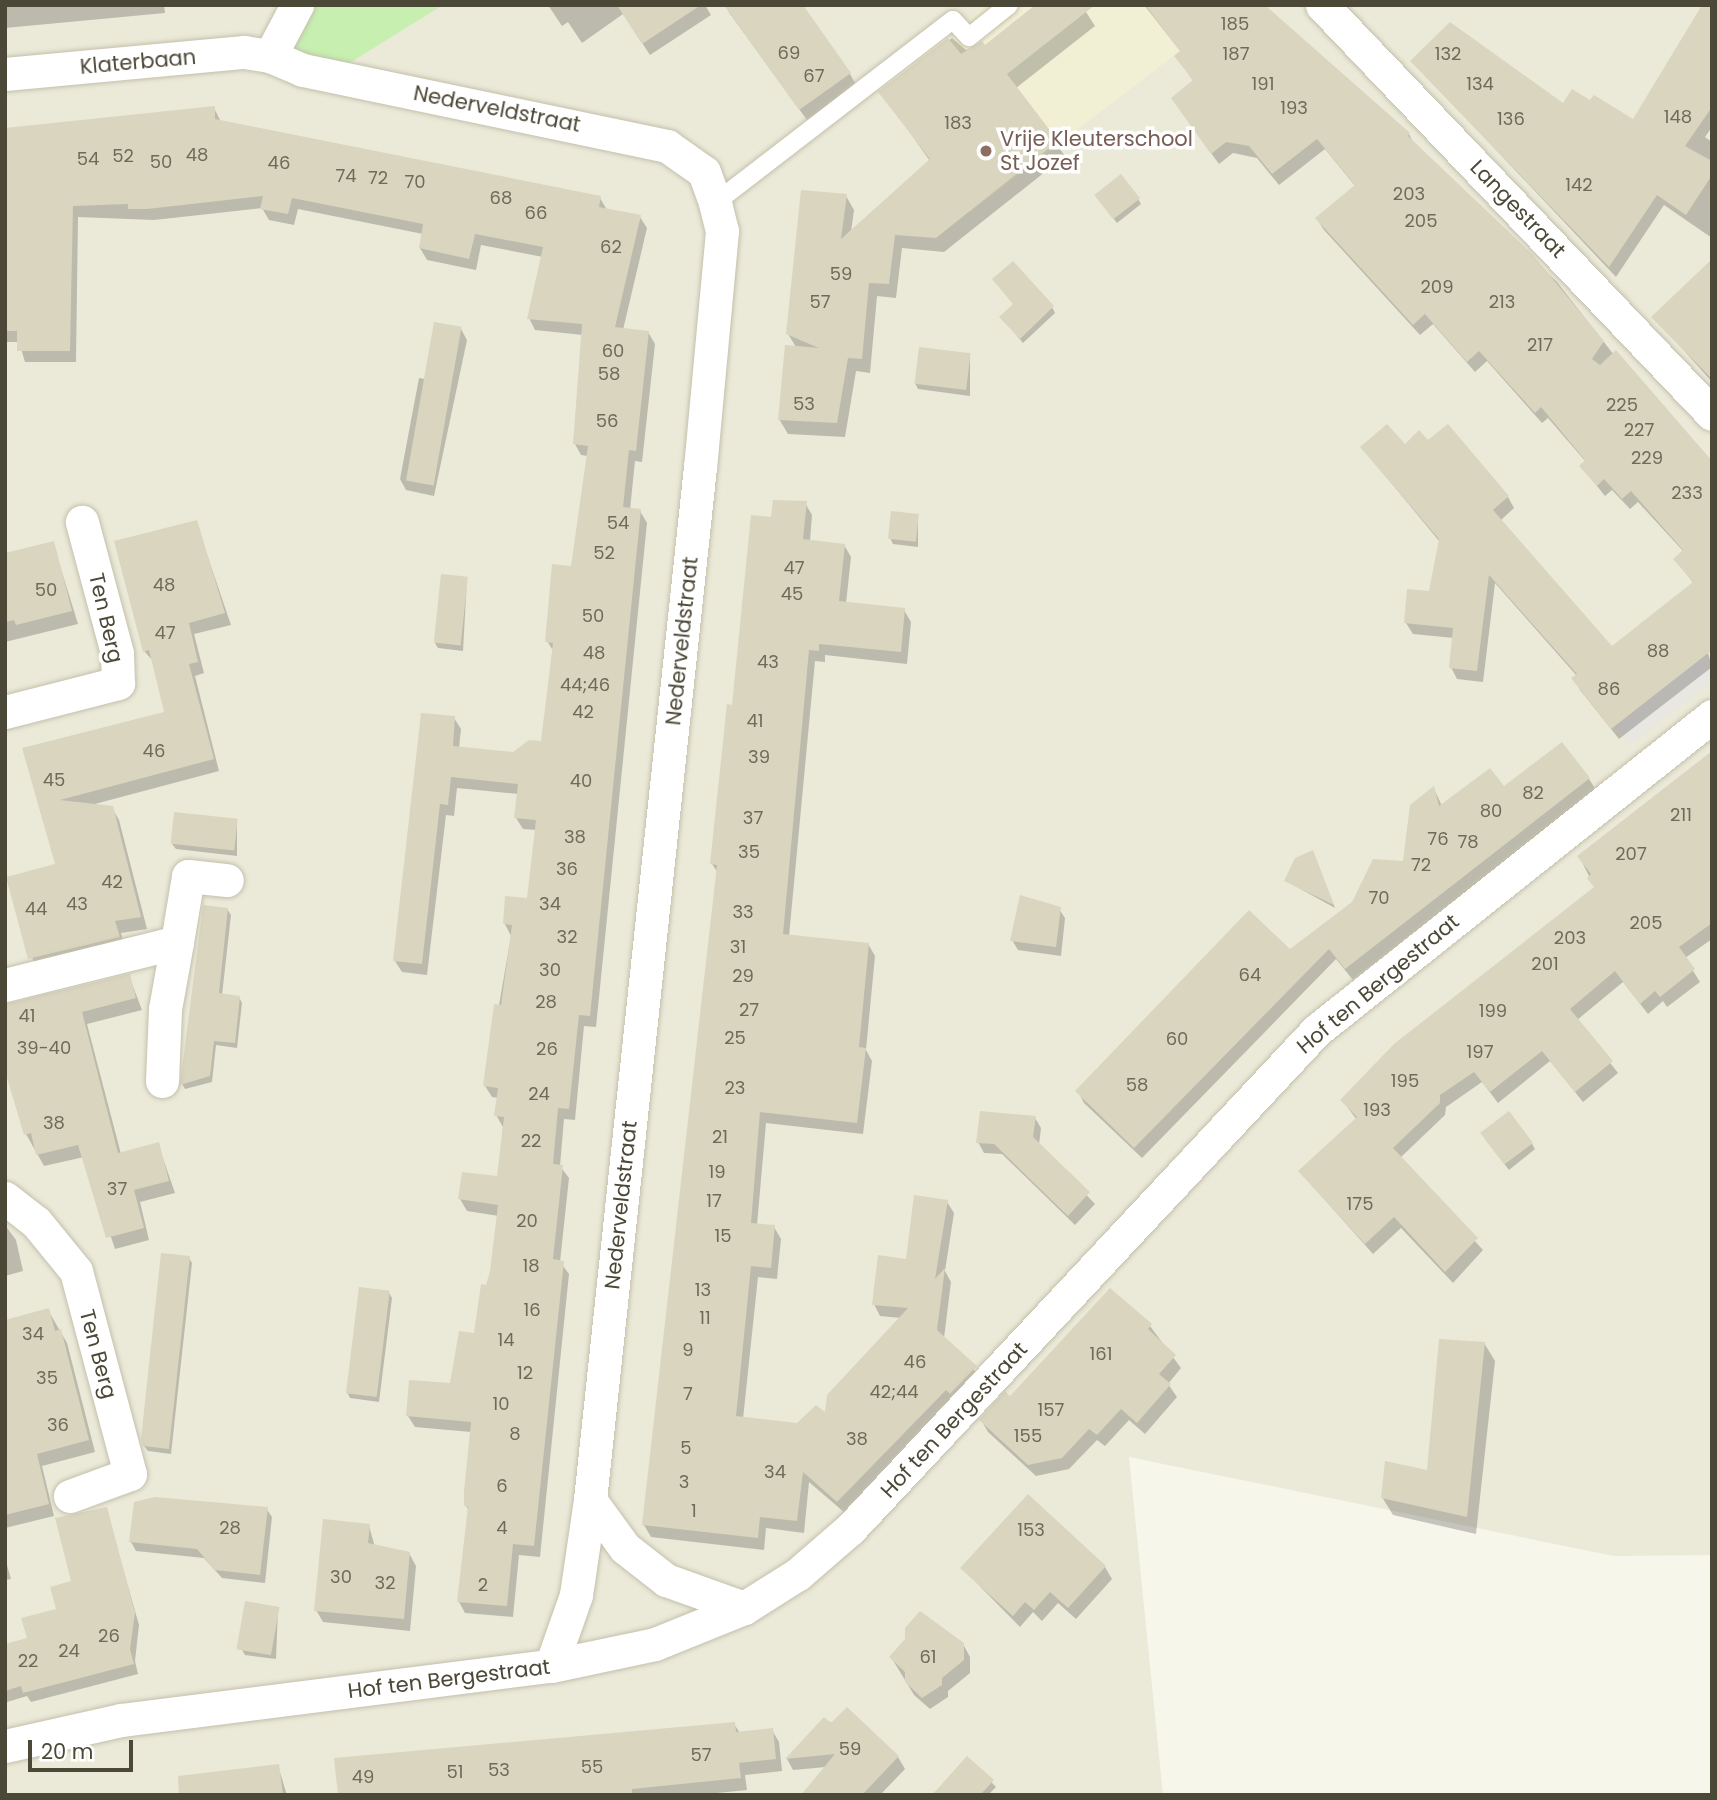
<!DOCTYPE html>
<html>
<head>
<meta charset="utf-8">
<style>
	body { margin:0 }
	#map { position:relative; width:1717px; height:1800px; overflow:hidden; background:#f7f6eb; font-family:Poppins,sans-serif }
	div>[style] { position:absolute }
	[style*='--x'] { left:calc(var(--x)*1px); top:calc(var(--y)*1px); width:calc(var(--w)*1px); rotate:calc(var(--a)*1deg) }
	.residential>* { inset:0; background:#ebe9d8 }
	.education>* { inset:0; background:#f1efd4 }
	.green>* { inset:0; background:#c6efb0 }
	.parking>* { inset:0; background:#e8e7e2 }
	.shadow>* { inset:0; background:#0003 }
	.building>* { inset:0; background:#dad5bf; transform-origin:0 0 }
	.roads { filter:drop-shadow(0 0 2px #c4c0ac) drop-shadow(0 0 2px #c4c0ac) }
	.service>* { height:18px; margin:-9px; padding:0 9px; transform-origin:9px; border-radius:9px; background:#fff }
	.minor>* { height:33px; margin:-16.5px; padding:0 16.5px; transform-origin:16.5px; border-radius:16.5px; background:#fff }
	.dots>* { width:19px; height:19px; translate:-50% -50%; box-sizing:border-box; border:4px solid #fff; border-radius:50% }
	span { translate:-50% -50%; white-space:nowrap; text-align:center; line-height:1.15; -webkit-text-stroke:7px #fff; paint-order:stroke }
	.number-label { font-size:18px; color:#706b59 }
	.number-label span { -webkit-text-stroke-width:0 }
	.street-label { font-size:21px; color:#4c4837 }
	.education-label { font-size:21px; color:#785e54 }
	.left { translate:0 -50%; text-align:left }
	.frame { position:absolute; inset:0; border:7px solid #4c4837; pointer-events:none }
	.scale { position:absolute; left:28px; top:1740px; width:105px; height:32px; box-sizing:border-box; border:4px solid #4c4837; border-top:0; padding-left:9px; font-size:21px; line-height:24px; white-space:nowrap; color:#4c4837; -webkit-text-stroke:5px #fff; paint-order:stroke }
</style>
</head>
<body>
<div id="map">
	<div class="residential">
		<div style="clip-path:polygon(5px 5px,1712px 5px,1712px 1555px,1614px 1556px,1129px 1457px,1163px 1795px,5px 1795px)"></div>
	</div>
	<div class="education">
		<div style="clip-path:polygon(986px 5px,1240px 5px,970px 212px,877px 91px)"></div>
	</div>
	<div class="green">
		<div style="clip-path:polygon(297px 5px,443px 5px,330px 75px,270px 56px)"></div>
	</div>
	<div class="parking">
		<div style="clip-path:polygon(1712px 650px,1712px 681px,1630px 745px,1615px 726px)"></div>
	</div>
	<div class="shadow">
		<div style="clip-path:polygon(5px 5px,164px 5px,165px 13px,5px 28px)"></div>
		<div style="clip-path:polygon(548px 5px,705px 5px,711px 15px,650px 55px,623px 14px,582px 43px,568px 22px,562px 26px)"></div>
		<div style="clip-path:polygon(1144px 5px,1263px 5px,1409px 134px,1415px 146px,1557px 282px,1614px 355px,1712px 461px,1708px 653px,1712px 667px,1619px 739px,1580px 690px,1574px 679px,1577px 676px,1495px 583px,1483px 682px,1457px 679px,1451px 667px,1454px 638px,1413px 634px,1406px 623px,1431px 593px,1440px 542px,1362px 448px,1428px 442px,1508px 497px,1514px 508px,1500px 521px,1611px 649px,1694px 584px,1676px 560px,1684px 552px,1638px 502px,1630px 509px,1612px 490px,1605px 496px,1581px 466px,1586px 462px,1548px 418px,1542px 423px,1487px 361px,1475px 372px,1433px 324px,1420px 335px,1324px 230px,1317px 219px,1356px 187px,1325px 149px,1279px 185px,1257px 158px,1233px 153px,1219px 164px,1180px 110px,1194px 82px,1176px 56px,1181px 52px)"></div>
		<div style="clip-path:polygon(1712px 5px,1712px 127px,1705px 137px,1712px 142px,1712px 238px,1664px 205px,1616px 277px,1412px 61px,1564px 105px,1591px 102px,1634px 121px)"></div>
		<div style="clip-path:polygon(728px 11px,850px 74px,856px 85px,807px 120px)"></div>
		<div style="clip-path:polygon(1086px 12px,1095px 26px,1016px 88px,1065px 156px,944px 252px,902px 248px,896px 298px,877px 296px,870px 373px,856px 371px,845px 437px,788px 434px,779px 419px,796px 347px,788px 334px,846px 196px,854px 210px,851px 232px,930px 161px,881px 92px,952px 38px,966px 50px,981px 43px,984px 47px)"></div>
		<div style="clip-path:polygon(214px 108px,221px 122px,600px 198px,607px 210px,640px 217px,647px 228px,623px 330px,648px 332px,655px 344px,642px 462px,635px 461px,630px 510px,640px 511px,647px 523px,596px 1027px,584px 1026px,575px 1120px,564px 1119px,560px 1166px,569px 1178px,560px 1262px,569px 1274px,540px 1557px,519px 1555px,513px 1617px,465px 1613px,459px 1602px,469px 1512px,466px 1505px,471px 1432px,415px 1427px,408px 1416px,451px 1385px,475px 1335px,491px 1271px,499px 1216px,467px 1211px,460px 1199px,499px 1178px,503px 1127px,496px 1115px,499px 1098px,492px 1097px,485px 1086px,511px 936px,505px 924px,529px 900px,537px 830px,523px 829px,516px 818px,519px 794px,457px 788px,454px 816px,446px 815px,427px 975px,402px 972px,395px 961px,454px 718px,461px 729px,459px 748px,513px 754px,543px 743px,554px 652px,547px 641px,572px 568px,588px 456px,581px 455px,575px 444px,583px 335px,535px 330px,529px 318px,543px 257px,481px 245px,476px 270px,427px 260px,420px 248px,423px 234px,298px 209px,294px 225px,269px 220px,262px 208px,154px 220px,78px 217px,76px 362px,25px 362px,19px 342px,5px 342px,5px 130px)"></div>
		<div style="clip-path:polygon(1138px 199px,1141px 204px,1117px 223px,1099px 200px)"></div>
		<div style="clip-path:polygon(1712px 261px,1712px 382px,1654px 317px)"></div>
		<div style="clip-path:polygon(1052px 307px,1055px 313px,1023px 343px,1001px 317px)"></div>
		<div style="clip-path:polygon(461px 329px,467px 340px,434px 496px,406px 490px,400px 479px,419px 378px,425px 379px)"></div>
		<div style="clip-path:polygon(970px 355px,970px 396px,918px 389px,915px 383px)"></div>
		<div style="clip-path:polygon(805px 503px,812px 515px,810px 541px,844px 545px,851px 557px,846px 604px,904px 610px,911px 622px,907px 664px,825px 655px,825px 662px,815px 661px,789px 936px,868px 944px,875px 956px,866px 1050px,872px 1061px,863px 1134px,766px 1123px,757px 1225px,774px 1227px,781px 1239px,777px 1279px,758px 1277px,743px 1419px,798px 1425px,826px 1416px,901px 1318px,880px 1316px,874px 1304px,947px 1202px,954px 1213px,945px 1271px,951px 1282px,944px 1338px,982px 1379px,845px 1513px,809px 1482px,804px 1533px,766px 1528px,764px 1550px,651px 1537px,644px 1525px,718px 873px,712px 864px,734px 707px,773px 519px)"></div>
		<div style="clip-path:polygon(918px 515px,918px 547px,893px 544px,890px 538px)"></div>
		<div style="clip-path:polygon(196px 522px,231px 625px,194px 634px,204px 673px,195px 676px,219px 771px,91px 805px,112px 808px,119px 820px,147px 929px,121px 933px,125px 948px,36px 970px,8px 878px,58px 865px,24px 750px,166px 713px,154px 662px,144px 651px)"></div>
		<div style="clip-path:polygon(53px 543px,78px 624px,5px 642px,5px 555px)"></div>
		<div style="clip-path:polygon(467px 579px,463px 651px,438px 648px,435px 643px)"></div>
		<div style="clip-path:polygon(1712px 754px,1712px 939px,1685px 958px,1700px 982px,1667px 1007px,1663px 1001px,1648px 1014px,1623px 982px,1577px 1020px,1618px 1073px,1583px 1102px,1550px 1061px,1498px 1103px,1482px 1082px,1446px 1107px,1445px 1115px,1400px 1158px,1483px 1250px,1453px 1283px,1401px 1228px,1373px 1254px,1300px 1172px,1357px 1120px,1342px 1100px,1595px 888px,1579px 856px)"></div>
		<div style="clip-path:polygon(1589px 779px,1596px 790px,1353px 980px,1336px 959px,1142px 1158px,1084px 1103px,1078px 1091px,1290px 952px,1404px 862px,1434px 789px,1442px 806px)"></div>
		<div style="clip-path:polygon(237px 821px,237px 856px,176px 849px,172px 844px)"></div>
		<div style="clip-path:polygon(1315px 858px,1335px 908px,1286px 881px)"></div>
		<div style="clip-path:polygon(227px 909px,231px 915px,222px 995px,239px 997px,242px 1003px,237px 1048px,216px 1045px,212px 1082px,185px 1089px,182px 1084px)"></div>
		<div style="clip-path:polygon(1059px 909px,1065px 918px,1061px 956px,1018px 950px,1012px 940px)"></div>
		<div style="clip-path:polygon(129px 976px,142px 1010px,87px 1024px,121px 1154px,158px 1144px,175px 1193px,140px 1202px,149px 1240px,115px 1249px,84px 1157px,44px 1166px,26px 1134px,5px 1053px)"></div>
		<div style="clip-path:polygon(1035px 1118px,1041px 1128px,1039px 1145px,1095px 1204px,1075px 1225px,1002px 1154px,984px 1153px,978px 1142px)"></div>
		<div style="clip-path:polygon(1485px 1139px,1532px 1144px,1535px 1149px,1509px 1170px)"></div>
		<div style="clip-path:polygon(5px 1225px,16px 1240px,23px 1271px,5px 1276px)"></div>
		<div style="clip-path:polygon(189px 1258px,192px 1263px,171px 1454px,148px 1451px,144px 1446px)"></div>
		<div style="clip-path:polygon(389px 1293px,392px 1298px,379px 1402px,350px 1398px,347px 1392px)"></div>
		<div style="clip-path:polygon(48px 1310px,67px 1343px,95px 1452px,42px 1466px,54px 1516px,5px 1528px,5px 1321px)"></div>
		<div style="clip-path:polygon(1150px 1326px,1181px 1368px,1168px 1384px,1177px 1397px,1145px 1434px,1129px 1420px,1105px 1446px,1097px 1440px,1069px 1469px,1036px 1476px,988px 1432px,981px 1420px,1011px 1398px)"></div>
		<div style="clip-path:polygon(1484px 1343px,1495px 1361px,1476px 1534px,1393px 1515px,1382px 1497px,1428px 1472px)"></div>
		<div style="clip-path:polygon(266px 1508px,272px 1517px,265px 1583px,222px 1578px,204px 1558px,136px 1551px,131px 1542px)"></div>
		<div style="clip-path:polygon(106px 1509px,139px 1625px,135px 1661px,138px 1674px,31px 1702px,27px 1696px,7px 1702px,5px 1645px,29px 1639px,58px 1610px)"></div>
		<div style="clip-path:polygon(369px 1526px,375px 1547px,409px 1553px,416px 1566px,410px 1631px,323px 1622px,316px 1610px)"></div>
		<div style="clip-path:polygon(5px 1558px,11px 1579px,5px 1580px)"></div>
		<div style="clip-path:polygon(1105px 1567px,1112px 1579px,1076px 1619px,1058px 1603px,1042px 1621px,1033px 1612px,1020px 1627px,962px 1568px)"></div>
		<div style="clip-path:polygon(278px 1609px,276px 1659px,245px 1655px,242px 1650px)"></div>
		<div style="clip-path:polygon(963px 1644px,970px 1657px,970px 1673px,948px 1691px,948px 1697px,930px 1709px,914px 1695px,891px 1657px)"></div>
		<div style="clip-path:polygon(824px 1719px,898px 1757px,905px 1769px,880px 1795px,833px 1795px,826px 1767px,793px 1770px,787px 1759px)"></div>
		<div style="clip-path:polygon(734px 1724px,740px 1733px,772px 1730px,779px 1742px,782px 1771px,745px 1775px,747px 1790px,697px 1795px,340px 1795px)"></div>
		<div style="clip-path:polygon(968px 1758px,996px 1787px,988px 1795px,935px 1795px)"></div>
		<div style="clip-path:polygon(278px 1766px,287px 1795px,225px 1795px)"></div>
	</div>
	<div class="building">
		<div style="clip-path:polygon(617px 5px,701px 5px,642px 44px)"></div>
		<div style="clip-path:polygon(724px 5px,803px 5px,851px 73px,799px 110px)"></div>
		<div style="clip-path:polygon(1035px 5px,1095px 5px,1007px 74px,1058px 141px,936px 238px,895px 235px,889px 284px,869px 283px,862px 359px,848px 358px,837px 423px,778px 420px,785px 345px,819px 348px,786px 334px,801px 190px,847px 194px,841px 239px,930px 159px,878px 92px,948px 38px,961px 54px,982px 41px,985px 45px)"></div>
		<div style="clip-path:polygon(1145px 5px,1265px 5px,1410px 133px,1408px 136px,1533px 255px,1604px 341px,1592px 359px,1600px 365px,1616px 350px,1712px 461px,1712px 650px,1611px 729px,1571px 678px,1577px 674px,1489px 575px,1477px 671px,1449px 668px,1453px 628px,1404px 623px,1407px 589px,1429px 591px,1439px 539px,1360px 447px,1387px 424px,1405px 444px,1419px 430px,1428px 440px,1448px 424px,1509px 496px,1493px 510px,1612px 646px,1693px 582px,1673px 559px,1683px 550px,1631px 491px,1622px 499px,1604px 479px,1597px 486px,1579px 466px,1585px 460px,1541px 407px,1535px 413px,1479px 351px,1467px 362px,1425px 314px,1413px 325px,1315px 218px,1355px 185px,1317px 139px,1272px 174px,1249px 146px,1226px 142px,1211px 154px,1171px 98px,1193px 80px,1174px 56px,1180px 51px)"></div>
		<div style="clip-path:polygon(1702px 5px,1712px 5px,1712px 107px,1685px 146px,1712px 161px,1712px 175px,1686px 215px,1657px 195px,1609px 267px,1410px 61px,1450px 22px,1563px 103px,1572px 89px,1590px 100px,1594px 95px,1633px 119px)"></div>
		<div style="clip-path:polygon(215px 106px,215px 119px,601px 196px,599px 207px,641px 215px,615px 327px,649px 331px,636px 451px,629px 450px,623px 507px,641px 509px,590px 1016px,579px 1015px,569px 1109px,558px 1108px,553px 1164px,563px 1165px,553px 1259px,564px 1261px,534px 1546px,513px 1544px,507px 1606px,457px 1602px,468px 1506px,464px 1506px,464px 1491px,471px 1422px,406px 1416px,409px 1380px,450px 1383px,459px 1331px,474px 1333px,481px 1284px,486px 1285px,490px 1271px,498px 1205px,458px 1199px,462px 1172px,497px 1176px,504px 1117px,494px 1116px,498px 1088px,483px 1086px,494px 1004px,501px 1005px,512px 925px,503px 924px,505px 896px,527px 898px,536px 820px,514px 818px,518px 784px,451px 777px,448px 805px,440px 804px,422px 964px,393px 961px,421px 713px,455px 716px,453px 746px,513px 752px,529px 740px,541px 741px,553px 643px,545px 642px,552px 564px,571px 566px,588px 446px,573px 444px,582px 324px,527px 319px,543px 247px,475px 234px,469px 259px,419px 248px,423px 224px,292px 198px,288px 214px,260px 209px,263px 196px,147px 209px,128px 209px,128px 204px,73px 206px,70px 351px,17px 351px,17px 331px,5px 331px,5px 128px)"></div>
		<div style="left:1121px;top:174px;width:31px;height:34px;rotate:52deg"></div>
		<div style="clip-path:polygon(1712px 259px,1712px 379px,1651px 317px)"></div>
		<div style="clip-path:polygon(1013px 261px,1054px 306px,1020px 339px,999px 317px,1013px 304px,992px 279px)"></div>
		<div style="left:434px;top:322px;width:28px;height:161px;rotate:10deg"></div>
		<div style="left:919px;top:347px;width:52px;height:37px;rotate:7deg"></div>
		<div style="clip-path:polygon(773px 500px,807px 501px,803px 539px,845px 544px,839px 601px,905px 608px,901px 652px,819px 644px,819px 651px,809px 650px,783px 934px,869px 943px,859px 1047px,866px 1048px,857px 1123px,760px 1112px,751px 1223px,775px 1225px,771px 1268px,751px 1266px,736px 1416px,797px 1423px,816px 1405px,825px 1412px,827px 1395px,908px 1308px,872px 1305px,878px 1255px,906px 1259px,914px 1195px,948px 1200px,935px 1279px,945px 1268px,937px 1330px,977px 1366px,950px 1394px,946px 1390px,837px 1502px,803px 1472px,797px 1521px,760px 1517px,758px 1538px,642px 1525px,717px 865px,710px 864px,727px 704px,732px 705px,751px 515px,771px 517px)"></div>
		<div style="left:891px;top:511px;width:28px;height:28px;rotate:6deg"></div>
		<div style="clip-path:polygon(197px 520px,225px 613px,189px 623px,198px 662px,189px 664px,214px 759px,60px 800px,113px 806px,141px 917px,115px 921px,120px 937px,28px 959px,6px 877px,55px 864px,22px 748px,164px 712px,149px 650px,143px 652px,114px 541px)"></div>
		<div style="clip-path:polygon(54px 541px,72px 611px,16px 625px,14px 620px,5px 622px,5px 553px)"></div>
		<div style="left:441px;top:574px;width:27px;height:69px;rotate:6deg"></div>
		<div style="clip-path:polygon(1562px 742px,1590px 778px,1345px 969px,1329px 949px,1134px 1148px,1075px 1091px,1249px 910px,1290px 949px,1352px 902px,1373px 859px,1403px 861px,1410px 805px,1434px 786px,1439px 806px,1490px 768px,1504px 786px)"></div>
		<div style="clip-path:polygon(1712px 751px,1712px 923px,1679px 947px,1695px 969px,1660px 997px,1655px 991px,1640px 1004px,1615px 971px,1570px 1009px,1613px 1061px,1575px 1092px,1542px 1051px,1490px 1092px,1474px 1072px,1440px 1095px,1440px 1103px,1393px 1148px,1478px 1238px,1445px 1272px,1394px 1217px,1365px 1244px,1298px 1171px,1357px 1117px,1340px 1100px,1394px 1044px,1594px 887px,1587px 878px,1591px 874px,1577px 856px)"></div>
		<div style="left:174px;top:812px;width:64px;height:32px;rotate:6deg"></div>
		<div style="clip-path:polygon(1313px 850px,1334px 905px,1284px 881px,1295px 858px)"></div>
		<div style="clip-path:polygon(1020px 895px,1061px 907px,1056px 947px,1010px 941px)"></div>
		<div style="clip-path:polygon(203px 905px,228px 908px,219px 993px,240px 996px,235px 1043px,214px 1041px,210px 1076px,180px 1085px)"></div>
		<div style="clip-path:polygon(130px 974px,136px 998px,82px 1012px,118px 1153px,159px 1142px,169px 1181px,134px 1190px,144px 1228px,106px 1238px,78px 1145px,36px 1155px,31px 1133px,24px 1135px,5px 1071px,5px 1004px)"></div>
		<div style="clip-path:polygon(980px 1111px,1036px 1116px,1033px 1137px,1090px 1192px,1068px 1216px,994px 1144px,976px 1143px)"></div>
		<div style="left:1509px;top:1111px;width:40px;height:36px;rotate:53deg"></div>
		<div style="clip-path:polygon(161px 1253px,190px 1256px,169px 1449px,143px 1446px,141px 1439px)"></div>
		<div style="left:359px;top:1287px;width:31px;height:107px;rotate:7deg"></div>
		<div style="clip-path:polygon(1110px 1288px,1152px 1324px,1148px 1329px,1176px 1355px,1159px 1374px,1171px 1384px,1137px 1423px,1121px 1409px,1097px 1435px,1089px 1429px,1062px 1458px,1028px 1465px,979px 1420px,1005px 1391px,1010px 1396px)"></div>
		<div style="clip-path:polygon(49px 1308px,55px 1331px,61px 1329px,89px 1440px,37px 1454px,49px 1504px,5px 1515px,5px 1320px)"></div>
		<div style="clip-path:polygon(1439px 1339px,1485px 1342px,1467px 1517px,1381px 1498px,1385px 1461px,1427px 1470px)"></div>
		<div style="clip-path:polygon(1028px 1494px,1106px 1566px,1068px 1608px,1050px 1592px,1034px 1610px,1025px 1602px,1013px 1616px,960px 1568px)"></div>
		<div style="clip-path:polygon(155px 1497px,268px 1507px,260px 1575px,215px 1570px,197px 1549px,129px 1542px,134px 1502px)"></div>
		<div style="clip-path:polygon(107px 1507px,135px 1613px,130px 1649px,134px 1664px,23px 1693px,21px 1686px,5px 1691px,5px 1644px,27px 1638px,21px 1618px,56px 1609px,50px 1587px,71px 1581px,55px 1518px)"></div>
		<div style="clip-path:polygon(323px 1519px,370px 1524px,368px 1543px,410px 1552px,404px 1619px,314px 1611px)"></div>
		<div style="left:245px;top:1601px;width:35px;height:49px;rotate:10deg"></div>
		<div style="clip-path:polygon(920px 1611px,964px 1643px,964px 1660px,942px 1678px,942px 1685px,922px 1698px,905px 1682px,905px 1672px,889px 1657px,905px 1639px,905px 1628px)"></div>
		<div style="clip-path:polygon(847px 1707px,899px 1756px,862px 1795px,801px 1795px,835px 1754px,785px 1759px,824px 1717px,831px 1723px)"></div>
		<div style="clip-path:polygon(735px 1722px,736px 1732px,773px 1728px,776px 1759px,739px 1763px,741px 1778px,632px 1789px,632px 1795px,338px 1795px,334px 1758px)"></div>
		<div style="clip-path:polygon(967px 1756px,994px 1780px,980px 1795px,932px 1795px)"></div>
		<div style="clip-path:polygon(279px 1764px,283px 1795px,179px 1795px,178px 1776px)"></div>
	</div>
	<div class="roads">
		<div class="service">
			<div style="--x:715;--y:203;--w:300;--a:-37.6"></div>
			<div style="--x:953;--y:20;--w:23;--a:47"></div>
			<div style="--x:969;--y:37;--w:51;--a:-38.7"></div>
		</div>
		<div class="minor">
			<div style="--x:1322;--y:5;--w:565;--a:46.36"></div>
			<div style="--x:270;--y:56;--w:58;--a:-62.1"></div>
			<div style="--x:5;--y:74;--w:240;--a:-5.3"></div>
			<div style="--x:244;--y:52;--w:26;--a:9"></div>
			<div style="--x:270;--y:56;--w:36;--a:23"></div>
			<div style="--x:303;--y:70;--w:372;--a:11.8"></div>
			<div style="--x:667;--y:146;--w:45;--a:35.1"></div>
			<div style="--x:704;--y:172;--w:33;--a:70"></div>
			<div style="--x:715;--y:203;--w:29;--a:76"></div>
			<div style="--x:722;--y:231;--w:237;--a:95.3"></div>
			<div style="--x:700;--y:467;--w:1039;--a:96.08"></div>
			<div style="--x:590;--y:1500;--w:96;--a:98.4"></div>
			<div style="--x:576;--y:1595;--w:75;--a:109.4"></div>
			<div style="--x:5;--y:712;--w:117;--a:-14.4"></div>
			<div style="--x:118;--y:683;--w:30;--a:-92"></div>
			<div style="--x:117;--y:653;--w:136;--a:-105"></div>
			<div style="--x:5;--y:985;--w:177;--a:-14"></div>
			<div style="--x:177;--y:942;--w:67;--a:-80.5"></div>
			<div style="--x:188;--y:876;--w:39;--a:6"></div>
			<div style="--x:162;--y:1081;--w:72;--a:-87.6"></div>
			<div style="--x:165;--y:1009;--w:68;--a:-79.8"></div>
			<div style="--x:5;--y:1198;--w:39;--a:38"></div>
			<div style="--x:36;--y:1222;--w:63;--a:50.8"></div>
			<div style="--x:76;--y:1271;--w:210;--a:75.1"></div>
			<div style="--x:130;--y:1474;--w:64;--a:159.9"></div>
			<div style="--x:590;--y:1500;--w:59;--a:53.9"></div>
			<div style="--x:625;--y:1548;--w:52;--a:38"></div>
			<div style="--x:666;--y:1580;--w:83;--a:19.7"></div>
			<div style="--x:5;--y:1746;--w:119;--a:-12.6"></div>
			<div style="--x:121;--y:1720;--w:433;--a:-7.2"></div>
			<div style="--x:551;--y:1666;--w:106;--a:-11.9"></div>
			<div style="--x:655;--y:1644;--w:96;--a:-22"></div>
			<div style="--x:744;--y:1608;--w:64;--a:-32.2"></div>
			<div style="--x:798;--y:1574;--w:69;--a:-40.9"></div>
			<div style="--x:850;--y:1529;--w:683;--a:-46.9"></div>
			<div style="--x:1317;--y:1030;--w:505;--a:-38.48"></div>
		</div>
	</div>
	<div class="dots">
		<div style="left:986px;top:151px;background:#8d6e63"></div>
	</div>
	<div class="number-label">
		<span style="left:1235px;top:24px">185</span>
		<span style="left:789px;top:53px">69</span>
		<span style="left:1236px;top:54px">187</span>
		<span style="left:1448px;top:54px">132</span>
		<span style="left:814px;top:76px">67</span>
		<span style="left:1263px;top:84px">191</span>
		<span style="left:1480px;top:84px">134</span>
		<span style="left:1294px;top:108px">193</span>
		<span style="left:1678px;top:117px">148</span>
		<span style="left:1511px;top:119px">136</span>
		<span style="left:958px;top:123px">183</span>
		<span style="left:197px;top:155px">48</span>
		<span style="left:123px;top:156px">52</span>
		<span style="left:88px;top:159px">54</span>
		<span style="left:161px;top:162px">50</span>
		<span style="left:279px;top:163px">46</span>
		<span style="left:346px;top:176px">74</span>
		<span style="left:378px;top:178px">72</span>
		<span style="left:415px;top:182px">70</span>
		<span style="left:1579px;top:185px">142</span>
		<span style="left:1409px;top:194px">203</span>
		<span style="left:501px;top:198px">68</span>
		<span style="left:536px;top:213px">66</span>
		<span style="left:1421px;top:221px">205</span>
		<span style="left:611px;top:247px">62</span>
		<span style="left:841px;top:274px">59</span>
		<span style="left:1437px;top:287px">209</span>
		<span style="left:820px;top:302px">57</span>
		<span style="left:1502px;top:302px">213</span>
		<span style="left:1540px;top:345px">217</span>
		<span style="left:613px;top:351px">60</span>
		<span style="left:609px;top:374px">58</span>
		<span style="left:804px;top:404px">53</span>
		<span style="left:1622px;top:405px">225</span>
		<span style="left:607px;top:421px">56</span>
		<span style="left:1639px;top:430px">227</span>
		<span style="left:1647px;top:458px">229</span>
		<span style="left:1687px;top:493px">233</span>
		<span style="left:618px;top:523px">54</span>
		<span style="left:604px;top:553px">52</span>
		<span style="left:794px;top:568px">47</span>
		<span style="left:164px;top:585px">48</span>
		<span style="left:46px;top:590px">50</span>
		<span style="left:792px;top:594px">45</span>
		<span style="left:593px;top:616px">50</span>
		<span style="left:165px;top:633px">47</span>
		<span style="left:1658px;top:651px">88</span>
		<span style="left:594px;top:653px">48</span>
		<span style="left:768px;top:662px">43</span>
		<span style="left:585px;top:685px">44;46</span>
		<span style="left:1609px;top:689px">86</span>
		<span style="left:583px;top:712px">42</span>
		<span style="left:755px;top:721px">41</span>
		<span style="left:154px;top:751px">46</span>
		<span style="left:759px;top:757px">39</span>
		<span style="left:54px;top:780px">45</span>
		<span style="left:581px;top:781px">40</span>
		<span style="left:1533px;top:793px">82</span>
		<span style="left:1491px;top:811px">80</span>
		<span style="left:1681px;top:815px">211</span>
		<span style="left:753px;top:818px">37</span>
		<span style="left:575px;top:837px">38</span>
		<span style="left:1438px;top:839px">76</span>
		<span style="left:1468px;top:842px">78</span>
		<span style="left:749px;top:852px">35</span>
		<span style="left:1631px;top:854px">207</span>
		<span style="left:1421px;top:865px">72</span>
		<span style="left:567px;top:869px">36</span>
		<span style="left:112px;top:882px">42</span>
		<span style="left:1379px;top:898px">70</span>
		<span style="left:77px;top:904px">43</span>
		<span style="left:550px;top:904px">34</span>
		<span style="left:36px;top:909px">44</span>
		<span style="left:743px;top:912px">33</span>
		<span style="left:1646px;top:923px">205</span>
		<span style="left:567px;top:937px">32</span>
		<span style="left:1570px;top:938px">203</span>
		<span style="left:738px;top:947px">31</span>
		<span style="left:1545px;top:964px">201</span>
		<span style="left:550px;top:970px">30</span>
		<span style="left:1250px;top:975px">64</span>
		<span style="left:743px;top:976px">29</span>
		<span style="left:546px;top:1002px">28</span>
		<span style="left:749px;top:1010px">27</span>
		<span style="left:1493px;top:1011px">199</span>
		<span style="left:27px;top:1016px">41</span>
		<span style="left:735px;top:1038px">25</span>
		<span style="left:1177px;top:1039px">60</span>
		<span style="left:44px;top:1048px">39-40</span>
		<span style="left:547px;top:1049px">26</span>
		<span style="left:1480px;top:1052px">197</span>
		<span style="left:1405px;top:1081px">195</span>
		<span style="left:1137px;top:1085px">58</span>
		<span style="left:735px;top:1088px">23</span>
		<span style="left:539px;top:1094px">24</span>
		<span style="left:1377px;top:1110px">193</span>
		<span style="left:54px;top:1123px">38</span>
		<span style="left:720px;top:1137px">21</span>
		<span style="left:531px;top:1141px">22</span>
		<span style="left:717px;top:1172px">19</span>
		<span style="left:117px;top:1189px">37</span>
		<span style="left:714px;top:1201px">17</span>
		<span style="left:1360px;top:1204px">175</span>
		<span style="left:527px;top:1221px">20</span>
		<span style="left:723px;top:1236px">15</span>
		<span style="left:531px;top:1266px">18</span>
		<span style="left:703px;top:1290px">13</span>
		<span style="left:532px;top:1310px">16</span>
		<span style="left:705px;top:1318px">11</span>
		<span style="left:33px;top:1334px">34</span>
		<span style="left:506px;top:1340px">14</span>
		<span style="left:688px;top:1350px">9</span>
		<span style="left:1101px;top:1354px">161</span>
		<span style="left:915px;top:1362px">46</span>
		<span style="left:525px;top:1373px">12</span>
		<span style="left:47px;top:1378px">35</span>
		<span style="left:894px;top:1392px">42;44</span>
		<span style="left:688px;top:1394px">7</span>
		<span style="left:501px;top:1404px">10</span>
		<span style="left:1051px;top:1410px">157</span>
		<span style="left:58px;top:1425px">36</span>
		<span style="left:515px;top:1434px">8</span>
		<span style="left:1028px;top:1436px">155</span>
		<span style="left:857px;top:1439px">38</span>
		<span style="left:686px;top:1448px">5</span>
		<span style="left:775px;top:1472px">34</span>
		<span style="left:684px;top:1482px">3</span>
		<span style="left:502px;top:1486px">6</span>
		<span style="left:694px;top:1511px">1</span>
		<span style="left:230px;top:1528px">28</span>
		<span style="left:502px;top:1528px">4</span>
		<span style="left:1031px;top:1530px">153</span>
		<span style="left:341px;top:1577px">30</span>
		<span style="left:385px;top:1583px">32</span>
		<span style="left:483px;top:1585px">2</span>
		<span style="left:109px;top:1636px">26</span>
		<span style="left:69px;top:1651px">24</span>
		<span style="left:928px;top:1657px">61</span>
		<span style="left:28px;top:1661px">22</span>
		<span style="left:850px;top:1749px">59</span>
		<span style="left:701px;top:1755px">57</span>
		<span style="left:592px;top:1767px">55</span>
		<span style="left:499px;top:1770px">53</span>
		<span style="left:455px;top:1772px">51</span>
		<span style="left:363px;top:1777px">49</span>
	</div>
	<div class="street-label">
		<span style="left:138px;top:62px;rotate:-5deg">Klaterbaan</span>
		<span style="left:497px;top:109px;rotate:11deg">Nederveldstraat</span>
		<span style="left:1518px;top:209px;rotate:46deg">Langestraat</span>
		<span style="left:106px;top:618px;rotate:77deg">Ten Berg</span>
		<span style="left:682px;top:641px;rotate:-84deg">Nederveldstraat</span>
		<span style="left:1378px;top:984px;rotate:-40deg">Hof ten Bergestraat</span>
		<span style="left:621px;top:1205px;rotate:-84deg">Nederveldstraat</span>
		<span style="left:98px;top:1354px;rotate:75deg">Ten Berg</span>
		<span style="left:954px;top:1420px;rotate:-47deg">Hof ten Bergestraat</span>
		<span style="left:449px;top:1679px;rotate:-7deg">Hof ten Bergestraat</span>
	</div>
	<div class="education-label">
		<span class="left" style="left:1000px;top:151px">Vrije Kleuterschool<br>St Jozef</span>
	</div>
	<div class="frame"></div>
	<div class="scale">20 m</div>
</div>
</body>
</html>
